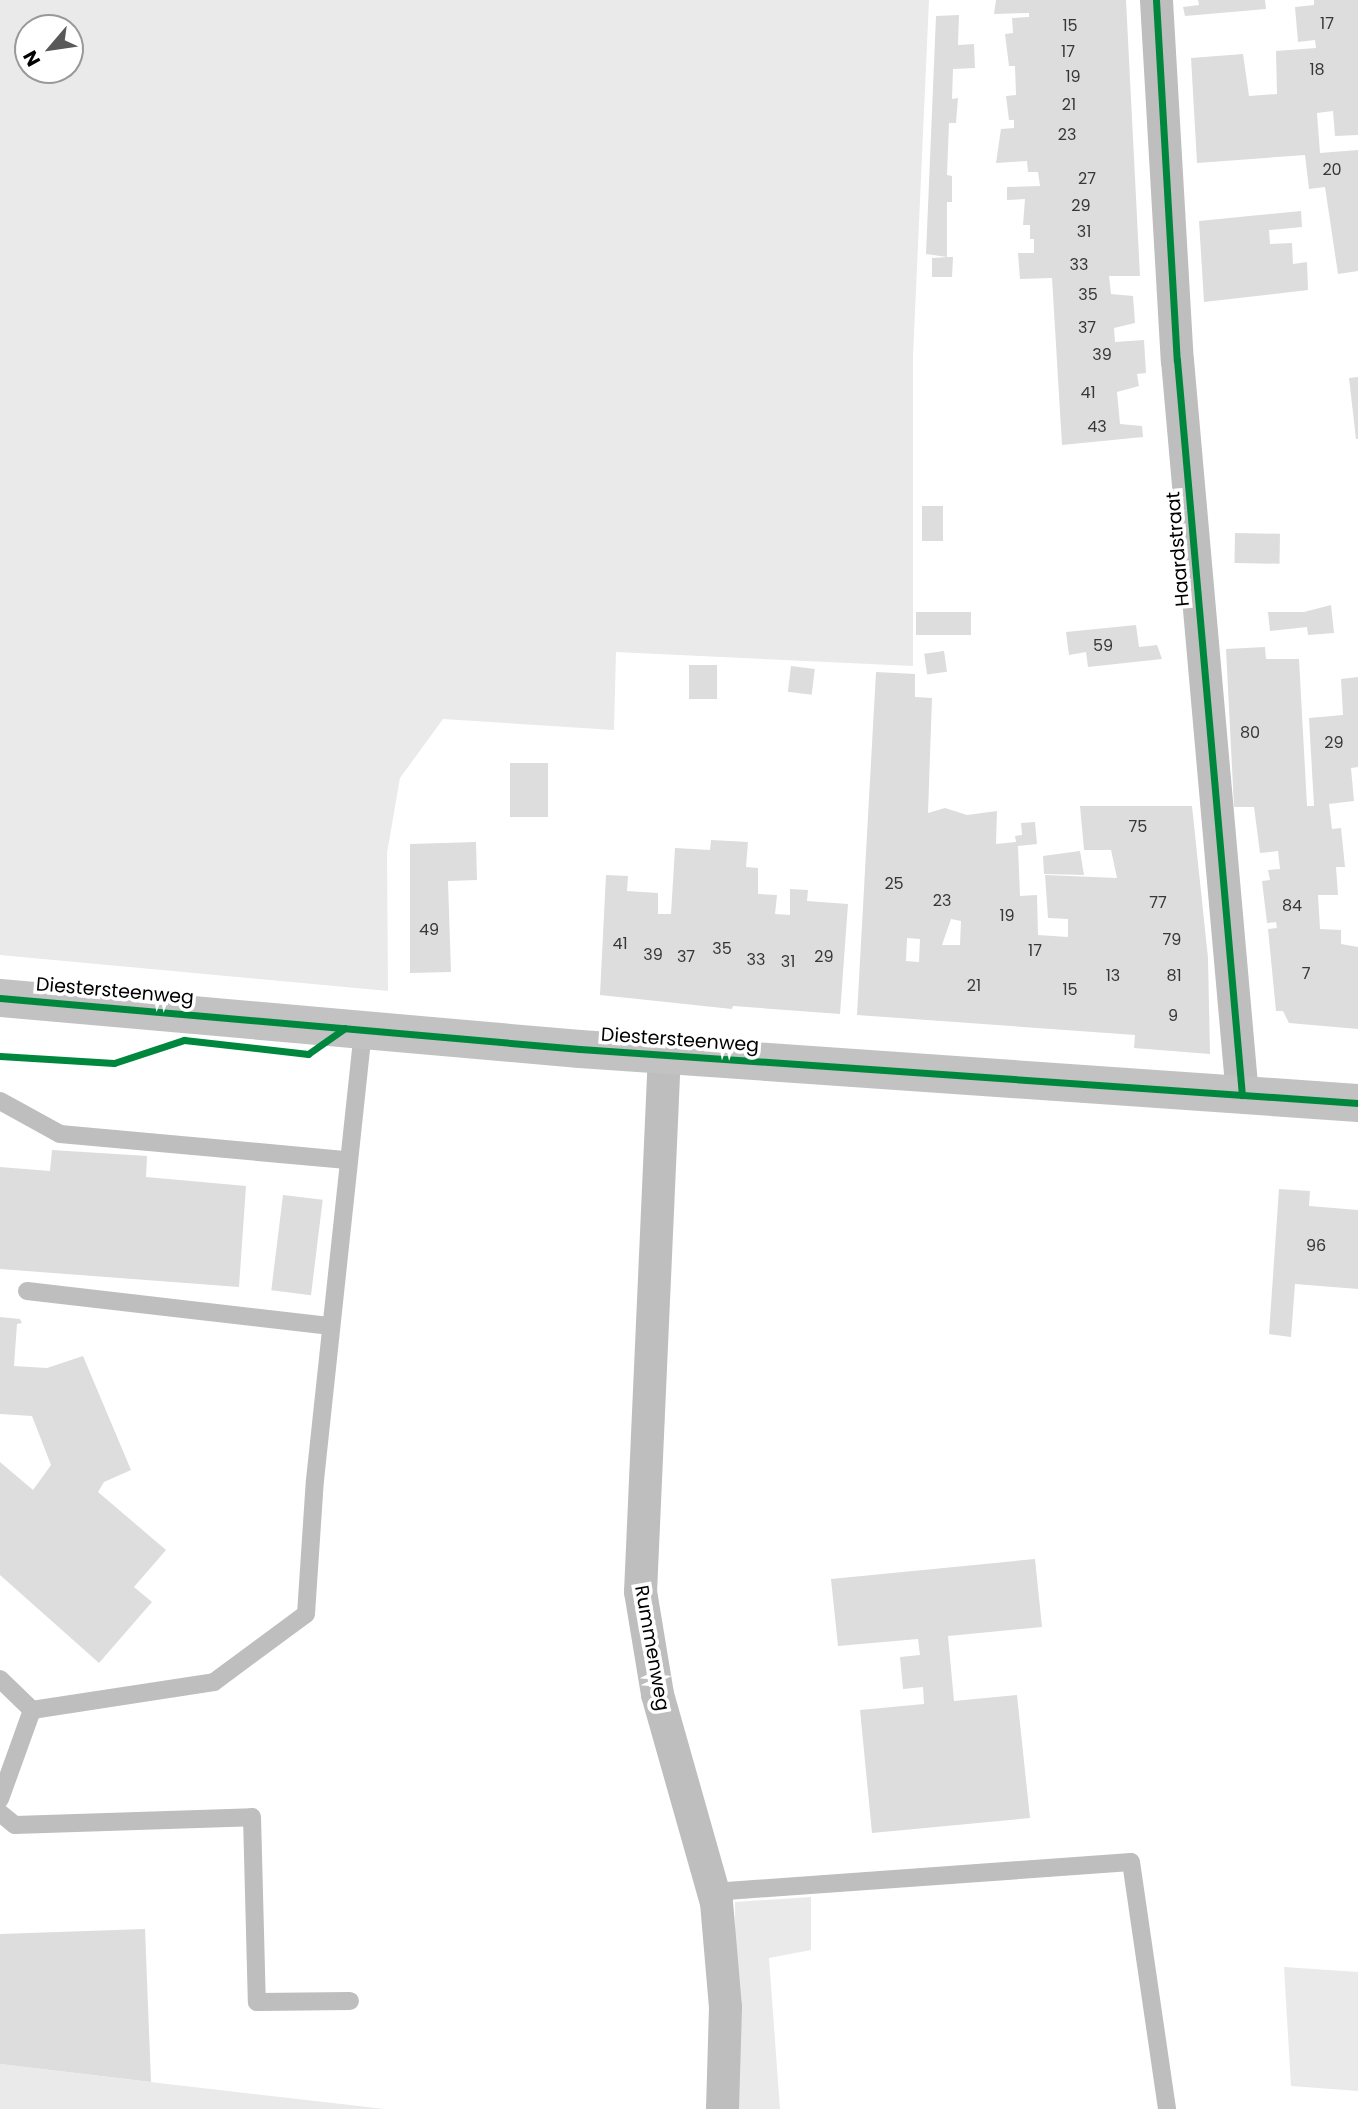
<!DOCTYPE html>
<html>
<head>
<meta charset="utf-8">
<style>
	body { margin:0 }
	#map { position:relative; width:1358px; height:2109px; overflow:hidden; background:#fff; font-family:Poppins,sans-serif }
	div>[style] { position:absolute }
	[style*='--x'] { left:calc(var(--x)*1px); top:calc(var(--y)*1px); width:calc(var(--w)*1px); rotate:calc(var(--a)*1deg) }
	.green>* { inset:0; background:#eaeaea }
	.building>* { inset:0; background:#ddd; transform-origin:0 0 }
	.service>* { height:18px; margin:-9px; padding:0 9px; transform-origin:9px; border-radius:9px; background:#bebebe }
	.minor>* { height:33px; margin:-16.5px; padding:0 16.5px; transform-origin:16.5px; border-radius:16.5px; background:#bebebe }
	.secondary>* { height:38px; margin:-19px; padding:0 19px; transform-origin:19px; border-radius:19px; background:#c2c2c2 }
	.cycleway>* { height:7px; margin:-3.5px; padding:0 3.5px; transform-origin:3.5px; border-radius:3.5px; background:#00873e }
	span { translate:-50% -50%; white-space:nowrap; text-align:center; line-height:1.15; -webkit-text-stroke:7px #fff; paint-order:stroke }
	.number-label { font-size:16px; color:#373737 }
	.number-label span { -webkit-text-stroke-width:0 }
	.street-label { font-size:19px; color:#000 }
	.north { position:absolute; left:14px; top:14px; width:70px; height:70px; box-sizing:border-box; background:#fff; border:2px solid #999; border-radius:50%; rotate:241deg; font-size:19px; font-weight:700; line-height:28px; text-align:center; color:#000 }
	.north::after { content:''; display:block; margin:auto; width:24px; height:32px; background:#595959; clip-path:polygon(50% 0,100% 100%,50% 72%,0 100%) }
</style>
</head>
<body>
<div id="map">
	<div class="green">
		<div style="clip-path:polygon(evenodd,0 0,929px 0,913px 356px,913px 666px,616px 652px,614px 730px,443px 719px,400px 778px,387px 853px,388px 991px,0 955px,0 0,28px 28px,70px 28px,70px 70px,28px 70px,28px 28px)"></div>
		<div style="clip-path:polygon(811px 1897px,811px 1950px,769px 1958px,780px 2109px,736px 2109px,735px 1902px)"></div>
		<div style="clip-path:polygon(1284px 1967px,1358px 1972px,1358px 2091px,1291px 2086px)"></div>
		<div style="clip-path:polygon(0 2064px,150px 2082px,385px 2109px,0 2109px)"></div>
	</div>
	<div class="building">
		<div style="clip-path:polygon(996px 0,1126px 0,1140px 276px,1109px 276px,1111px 294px,1133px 296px,1135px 323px,1114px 328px,1115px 342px,1144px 340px,1146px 373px,1137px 374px,1139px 386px,1117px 392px,1120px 424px,1142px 426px,1143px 437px,1062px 445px,1052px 278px,1020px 279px,1018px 253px,1034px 253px,1034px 239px,1030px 239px,1030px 225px,1023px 225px,1025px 199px,1007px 200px,1007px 187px,1040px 186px,1038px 172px,1028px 172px,1027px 161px,996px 163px,1001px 129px,1014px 128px,1014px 120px,1009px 120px,1006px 96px,1016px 95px,1015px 66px,1009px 66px,1005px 34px,1013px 33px,1012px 18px,1029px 17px,1029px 13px,994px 14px)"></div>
		<div style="clip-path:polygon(1198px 0,1265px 0,1266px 9px,1185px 16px,1183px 7px,1199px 5px)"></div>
		<div style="clip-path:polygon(1314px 0,1358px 0,1358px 135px,1335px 136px,1333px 111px,1317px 113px,1320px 153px,1358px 150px,1358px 271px,1338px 274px,1325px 187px,1309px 189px,1305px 155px,1197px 163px,1191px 58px,1243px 54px,1249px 96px,1277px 94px,1276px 51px,1316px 48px,1315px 40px,1298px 42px,1295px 7px,1314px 5px)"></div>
		<div style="clip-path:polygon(959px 15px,958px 45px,974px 44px,975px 68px,953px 69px,952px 99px,958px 98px,956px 123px,949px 123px,947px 175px,952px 176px,952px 202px,947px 202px,947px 257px,926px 254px,936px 16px)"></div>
		<div style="clip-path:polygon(1301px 211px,1302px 227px,1269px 230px,1270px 244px,1292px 243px,1293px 264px,1307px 262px,1308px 290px,1204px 302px,1199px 221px)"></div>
		<div style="clip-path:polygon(948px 257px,953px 257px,952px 277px,932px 277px,932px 258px)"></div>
		<div style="clip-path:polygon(1358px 377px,1358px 439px,1356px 439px,1349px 378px)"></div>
		<div style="left:922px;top:506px;width:21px;height:35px"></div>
		<div style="left:1235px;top:533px;width:45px;height:30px;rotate:1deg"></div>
		<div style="clip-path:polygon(1331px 605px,1334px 633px,1308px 635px,1307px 627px,1270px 631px,1268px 612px,1304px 612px)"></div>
		<div style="left:916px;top:612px;width:55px;height:23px"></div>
		<div style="clip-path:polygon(1136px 625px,1139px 647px,1157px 645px,1162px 659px,1088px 667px,1086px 652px,1069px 655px,1066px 632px)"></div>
		<div style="clip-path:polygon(1265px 647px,1266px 659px,1299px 659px,1307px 806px,1314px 806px,1309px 718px,1343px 715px,1341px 679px,1358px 677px,1358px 767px,1351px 768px,1354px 801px,1329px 804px,1332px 829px,1341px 828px,1345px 867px,1336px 867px,1338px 895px,1318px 895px,1320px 929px,1341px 930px,1341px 944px,1358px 947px,1358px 1029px,1289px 1023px,1283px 1011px,1276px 1011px,1268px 929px,1277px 928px,1276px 922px,1267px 923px,1262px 881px,1270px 880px,1268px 870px,1280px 869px,1278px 851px,1260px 853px,1254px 807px,1234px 807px,1226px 649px)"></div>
		<div style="left:944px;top:651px;width:21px;height:20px;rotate:82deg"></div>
		<div style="left:689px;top:665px;width:28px;height:34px"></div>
		<div style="left:791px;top:666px;width:24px;height:26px;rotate:7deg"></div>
		<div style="clip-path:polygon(evenodd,876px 672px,915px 674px,915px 697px,932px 698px,928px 813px,945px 808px,967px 815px,997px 811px,996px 844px,1016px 842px,1015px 836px,1022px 835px,1021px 823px,1035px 822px,1037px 844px,1018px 846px,1020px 896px,1037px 895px,1038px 935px,1068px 937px,1068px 919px,1048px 918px,1045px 875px,1117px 878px,1111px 850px,1084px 850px,1080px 806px,1192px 806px,1208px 958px,1210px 1054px,1134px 1048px,1135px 1035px,857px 1015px,876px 672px,951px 919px,961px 921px,960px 945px,942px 945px,951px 919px,876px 672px,907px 938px,920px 939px,919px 962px,906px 961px,907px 938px)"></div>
		<div style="left:510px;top:763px;width:38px;height:54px"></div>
		<div style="clip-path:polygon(711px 840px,748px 842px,746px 867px,758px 868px,758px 894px,777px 895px,775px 914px,790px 915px,790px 889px,808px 890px,807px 901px,848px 904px,840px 1014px,733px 1006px,732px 1009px,600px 995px,606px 875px,628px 876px,627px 891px,658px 893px,658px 914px,671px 914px,675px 848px,710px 850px)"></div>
		<div style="clip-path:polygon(476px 842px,477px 880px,448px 881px,451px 972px,410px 973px,410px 844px)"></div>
		<div style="clip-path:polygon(1080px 851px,1084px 875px,1044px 874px,1043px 856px)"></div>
		<div style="clip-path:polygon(52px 1150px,147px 1156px,146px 1177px,246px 1186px,239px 1287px,0 1269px,0 1167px,50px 1171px)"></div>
		<div style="clip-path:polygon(1279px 1189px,1310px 1191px,1309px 1206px,1358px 1210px,1358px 1289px,1295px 1284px,1291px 1337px,1269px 1334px)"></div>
		<div style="left:283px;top:1195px;width:40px;height:96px;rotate:7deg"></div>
		<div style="clip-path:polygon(0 1317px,20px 1319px,22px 1323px,17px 1324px,14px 1366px,47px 1368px,83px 1356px,131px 1470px,104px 1482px,98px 1492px,166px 1550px,134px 1587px,152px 1602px,99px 1663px,0 1575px,0 1462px,33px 1490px,51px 1465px,32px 1416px,0 1414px)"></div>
		<div style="clip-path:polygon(1035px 1559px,1042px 1627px,948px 1636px,954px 1701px,1017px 1695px,1030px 1818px,872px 1833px,860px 1710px,924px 1704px,923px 1687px,903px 1689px,900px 1657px,920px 1655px,918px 1639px,838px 1646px,831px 1579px)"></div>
		<div style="clip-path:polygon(145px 1929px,151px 2082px,0 2064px,0 1934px)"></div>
	</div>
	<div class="service">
		<div style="--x:0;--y:1101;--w:68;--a:28.8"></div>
		<div style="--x:60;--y:1134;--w:288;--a:5.2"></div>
		<div style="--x:27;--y:1291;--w:306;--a:6.6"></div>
		<div style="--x:0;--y:1679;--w:45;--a:44.1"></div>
		<div style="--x:0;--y:1799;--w:95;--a:-70.2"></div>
		<div style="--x:32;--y:1710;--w:184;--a:-8.7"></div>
		<div style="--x:214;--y:1682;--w:114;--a:-36.5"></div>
		<div style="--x:306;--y:1614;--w:134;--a:-86.2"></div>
		<div style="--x:315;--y:1480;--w:454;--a:-83.9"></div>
		<div style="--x:0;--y:1813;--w:19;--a:39"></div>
		<div style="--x:15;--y:1825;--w:237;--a:-1.9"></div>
		<div style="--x:252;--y:1817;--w:185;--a:88.5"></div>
		<div style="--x:257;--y:2002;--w:93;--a:-0.6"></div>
		<div style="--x:713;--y:1892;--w:419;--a:-4.1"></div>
		<div style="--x:1131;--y:1862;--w:250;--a:81.7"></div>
	</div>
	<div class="minor">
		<div style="--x:1156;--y:0;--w:361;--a:86.7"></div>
		<div style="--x:1177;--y:360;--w:738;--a:84.95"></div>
		<div style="--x:664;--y:1053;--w:539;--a:92.55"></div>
		<div style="--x:640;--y:1591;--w:104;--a:80.6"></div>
		<div style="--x:657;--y:1694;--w:216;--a:74.2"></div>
		<div style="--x:716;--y:1902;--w:105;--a:85.1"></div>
		<div style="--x:725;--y:2007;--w:102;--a:91.7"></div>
	</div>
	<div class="secondary">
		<div style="--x:0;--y:998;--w:582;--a:5.03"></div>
		<div style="--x:580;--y:1049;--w:780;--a:3.97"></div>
	</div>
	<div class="cycleway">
		<div style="--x:1156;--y:0;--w:361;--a:86.7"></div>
		<div style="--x:1177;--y:360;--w:738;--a:84.95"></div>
		<div style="--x:0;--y:998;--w:582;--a:5.03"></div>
		<div style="--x:580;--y:1049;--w:780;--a:3.97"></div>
		<div style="--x:0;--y:1056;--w:114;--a:3.5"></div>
		<div style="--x:114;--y:1063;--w:74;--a:-18.2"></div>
		<div style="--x:184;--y:1040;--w:125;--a:6.4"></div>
		<div style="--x:308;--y:1054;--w:45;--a:-35.1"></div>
	</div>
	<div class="number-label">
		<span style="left:1327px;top:24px">17</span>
		<span style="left:1070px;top:26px">15</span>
		<span style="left:1068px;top:52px">17</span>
		<span style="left:1317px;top:70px">18</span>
		<span style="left:1073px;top:77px">19</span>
		<span style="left:1069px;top:105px">21</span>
		<span style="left:1067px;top:135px">23</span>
		<span style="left:1332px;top:170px">20</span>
		<span style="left:1087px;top:179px">27</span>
		<span style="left:1081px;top:206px">29</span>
		<span style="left:1084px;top:232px">31</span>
		<span style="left:1079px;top:265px">33</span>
		<span style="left:1088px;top:295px">35</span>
		<span style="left:1087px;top:328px">37</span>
		<span style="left:1102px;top:355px">39</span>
		<span style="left:1088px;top:393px">41</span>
		<span style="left:1097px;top:427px">43</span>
		<span style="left:1103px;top:646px">59</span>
		<span style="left:1250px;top:733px">80</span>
		<span style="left:1334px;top:743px">29</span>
		<span style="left:1138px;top:827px">75</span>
		<span style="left:894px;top:884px">25</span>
		<span style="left:942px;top:901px">23</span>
		<span style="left:1158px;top:903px">77</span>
		<span style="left:1292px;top:906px">84</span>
		<span style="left:1007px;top:916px">19</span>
		<span style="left:429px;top:930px">49</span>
		<span style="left:1172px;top:940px">79</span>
		<span style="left:620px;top:944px">41</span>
		<span style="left:722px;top:949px">35</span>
		<span style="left:1035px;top:951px">17</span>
		<span style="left:653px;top:955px">39</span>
		<span style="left:686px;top:957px">37</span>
		<span style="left:824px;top:957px">29</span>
		<span style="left:756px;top:960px">33</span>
		<span style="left:788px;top:962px">31</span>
		<span style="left:1306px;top:974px">7</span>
		<span style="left:1113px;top:976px">13</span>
		<span style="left:1174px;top:976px">81</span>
		<span style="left:974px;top:986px">21</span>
		<span style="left:1070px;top:990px">15</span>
		<span style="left:1173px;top:1016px">9</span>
		<span style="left:1316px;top:1246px">96</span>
	</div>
	<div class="street-label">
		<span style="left:1178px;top:549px;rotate:-95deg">Haardstraat</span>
		<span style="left:115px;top:991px;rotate:5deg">Diestersteenweg</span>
		<span style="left:680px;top:1040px;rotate:4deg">Diestersteenweg</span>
		<span style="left:652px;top:1648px;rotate:80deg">Rummenweg</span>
	</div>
	<div class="north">N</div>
</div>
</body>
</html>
